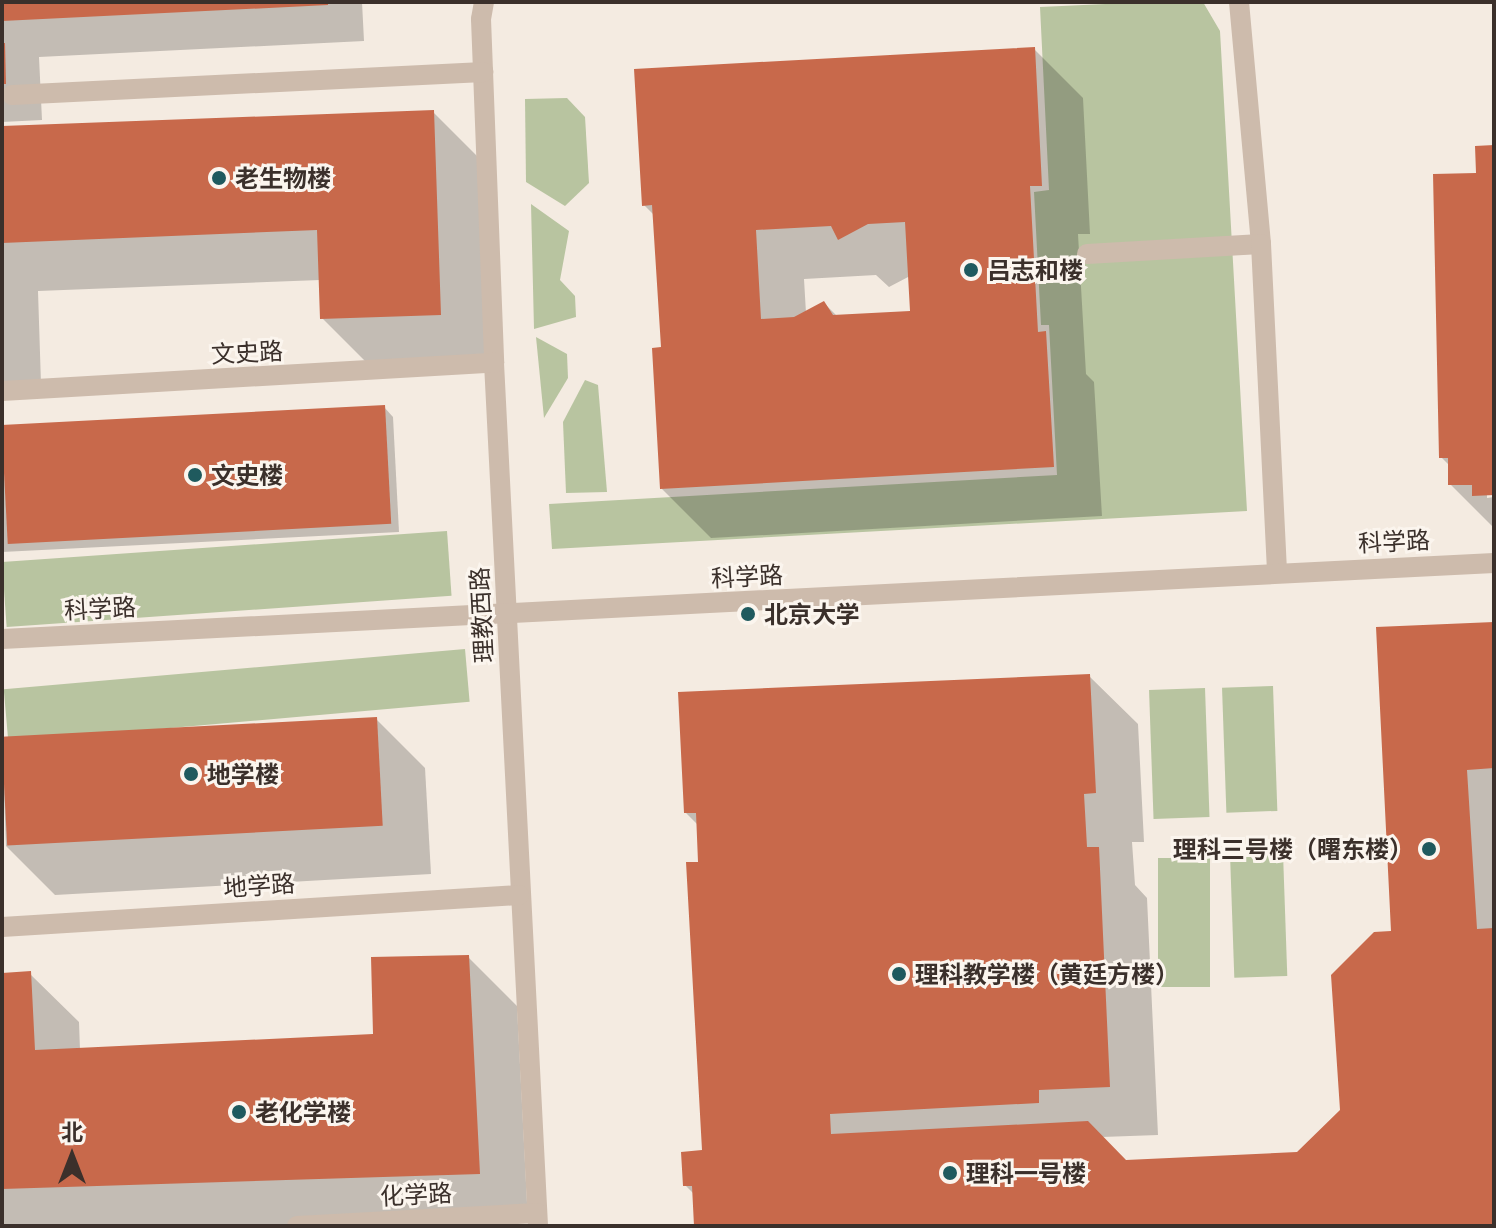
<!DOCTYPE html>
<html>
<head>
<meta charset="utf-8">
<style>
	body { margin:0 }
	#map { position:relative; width:1496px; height:1228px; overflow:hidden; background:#f4ebe1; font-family:"Golos Text","Noto Sans SC",sans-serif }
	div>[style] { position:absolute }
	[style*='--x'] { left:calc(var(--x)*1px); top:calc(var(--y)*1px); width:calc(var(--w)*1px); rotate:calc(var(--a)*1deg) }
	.green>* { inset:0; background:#b8c4a0; transform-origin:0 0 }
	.shadow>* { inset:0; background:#0003 }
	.building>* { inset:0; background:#c8694b; transform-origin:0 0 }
	.minor>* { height:20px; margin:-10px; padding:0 10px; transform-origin:10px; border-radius:10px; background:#cdbbac }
	.dots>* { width:22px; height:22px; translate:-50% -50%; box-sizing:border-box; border:4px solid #fbf5ee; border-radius:50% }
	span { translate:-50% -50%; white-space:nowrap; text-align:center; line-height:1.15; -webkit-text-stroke:6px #fbf5ee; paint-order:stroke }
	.poi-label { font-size:24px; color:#3b302b; font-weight:700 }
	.left { translate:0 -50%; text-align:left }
	.right { translate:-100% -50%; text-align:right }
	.street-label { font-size:24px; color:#3b302b }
	.frame { position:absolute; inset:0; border:4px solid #3b302b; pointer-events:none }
	.north { position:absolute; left:32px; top:1116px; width:80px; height:80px; -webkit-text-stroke:6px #fbf5ee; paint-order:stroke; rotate:0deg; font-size:22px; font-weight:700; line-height:32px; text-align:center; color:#3b302b }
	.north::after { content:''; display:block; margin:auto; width:28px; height:36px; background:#3b302b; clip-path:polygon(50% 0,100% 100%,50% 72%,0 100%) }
</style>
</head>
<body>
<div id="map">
	<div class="green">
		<div style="clip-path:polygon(1149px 2px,1203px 2px,1220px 31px,1247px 511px,552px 549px,549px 504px,1057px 475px,1049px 325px,1041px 325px,1034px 192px,1049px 190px,1040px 7px)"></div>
		<div style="clip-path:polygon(567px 98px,585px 117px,589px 183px,565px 206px,526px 182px,525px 99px)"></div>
		<div style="clip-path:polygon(531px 204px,569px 231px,560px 280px,575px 296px,576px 317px,534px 329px)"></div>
		<div style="clip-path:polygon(536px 337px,567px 354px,568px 378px,544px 418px)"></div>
		<div style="clip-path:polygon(585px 380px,598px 385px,607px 492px,566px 493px,563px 422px)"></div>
		<div style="left:447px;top:531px;width:65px;height:446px;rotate:86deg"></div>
		<div style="left:465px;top:649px;width:53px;height:463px;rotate:85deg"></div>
		<div style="left:1273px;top:686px;width:125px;height:51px;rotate:88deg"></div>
		<div style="left:1205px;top:688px;width:129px;height:56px;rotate:88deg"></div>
		<div style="left:1283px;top:853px;width:123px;height:53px;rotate:88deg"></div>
		<div style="left:1158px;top:858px;width:52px;height:129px"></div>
	</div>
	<div class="shadow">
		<div style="clip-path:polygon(2px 2px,362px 2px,364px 41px,39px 57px,42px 120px,2px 122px)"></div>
		<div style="clip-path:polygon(evenodd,1034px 49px,1083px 98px,1090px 234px,1078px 234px,1086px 374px,1094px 382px,1102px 516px,711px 538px,662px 489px,663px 349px,655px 216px,644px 205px,1034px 49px,876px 275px,889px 287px,910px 276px,912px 313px,838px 317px,824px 303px,806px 313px,804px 279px,876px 275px)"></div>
		<div style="clip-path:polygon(433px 112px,482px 161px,489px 363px,371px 367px,322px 318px,320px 280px,38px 291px,41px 384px,2px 385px,2px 128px)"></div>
		<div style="clip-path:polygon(1494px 147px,1494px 493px,1487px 494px,1487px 498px,1494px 497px,1494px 528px,1450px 484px,1450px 466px,1441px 457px,1478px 175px)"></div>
		<div style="clip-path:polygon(384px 407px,393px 417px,399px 532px,2px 552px,2px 428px)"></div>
		<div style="clip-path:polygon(1494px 624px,1494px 1226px,696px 1226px,694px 1194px,685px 1185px,704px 1152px,700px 864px,699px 826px,686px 813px,1089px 676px,1138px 724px,1144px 842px,1132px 842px,1135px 885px,1147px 898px,1158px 1135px,1102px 1137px,1127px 1162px,1298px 1154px,1342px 1111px,1393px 933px)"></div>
		<div style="clip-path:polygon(376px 719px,425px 768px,431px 874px,55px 895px,6px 846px,2px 740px)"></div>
		<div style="clip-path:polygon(468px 957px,517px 1006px,528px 1222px,400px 1226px,2px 1226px,2px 975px,30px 974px,79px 1022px,80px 1050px,375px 1036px)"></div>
	</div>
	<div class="building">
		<div style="clip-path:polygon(2px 2px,328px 2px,328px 5px,2px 21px)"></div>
		<div style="clip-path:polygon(2px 43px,5px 43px,6px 84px,2px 84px)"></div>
		<div style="clip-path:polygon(evenodd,1035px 47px,1042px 186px,1030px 186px,1038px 332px,1046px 331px,1054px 467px,660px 489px,652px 348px,661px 347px,652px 205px,642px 206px,634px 69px,1035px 47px,905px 222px,910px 311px,833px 315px,824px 301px,794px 317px,761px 319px,756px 230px,831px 226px,838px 240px,868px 224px,905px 222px)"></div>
		<div style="clip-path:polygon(434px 110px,441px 315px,320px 319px,317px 230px,2px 243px,2px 126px)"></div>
		<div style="clip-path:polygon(1494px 145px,1494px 495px,1472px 496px,1472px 485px,1448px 485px,1448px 458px,1439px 458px,1433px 174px,1476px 173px,1475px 146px)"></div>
		<div style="left:385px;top:405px;width:119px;height:384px;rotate:87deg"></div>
		<div style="clip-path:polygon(1494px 622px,1494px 768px,1467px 770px,1477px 929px,1494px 928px,1494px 1226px,694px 1226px,692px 1186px,683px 1186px,681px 1152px,702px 1150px,686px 862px,698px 862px,696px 813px,684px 813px,678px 692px,1090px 674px,1096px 793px,1084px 794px,1087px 847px,1099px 847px,1110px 1087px,1039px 1090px,1039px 1103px,830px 1114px,831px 1134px,1088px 1121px,1126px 1160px,1297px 1152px,1340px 1110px,1331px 975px,1374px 932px,1391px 931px,1376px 627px)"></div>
		<div style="left:377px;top:717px;width:109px;height:376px;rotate:87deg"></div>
		<div style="clip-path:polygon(469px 955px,480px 1174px,2px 1189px,2px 973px,31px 971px,35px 1050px,373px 1034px,371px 957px)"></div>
	</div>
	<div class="minor">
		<div style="--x:484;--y:2;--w:17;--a:100"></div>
		<div style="--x:481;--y:19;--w:344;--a:87.8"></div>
		<div style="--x:494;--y:363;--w:864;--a:87.08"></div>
		<div style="--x:1239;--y:2;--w:243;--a:84.8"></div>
		<div style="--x:12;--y:95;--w:472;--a:-2.8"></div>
		<div style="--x:1087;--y:254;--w:174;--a:-3.3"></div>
		<div style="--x:1261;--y:244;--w:328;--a:87.2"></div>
		<div style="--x:2;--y:391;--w:493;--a:-3.3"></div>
		<div style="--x:2;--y:639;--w:1494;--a:-2.92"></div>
		<div style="--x:2;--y:927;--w:518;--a:-3.54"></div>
		<div style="--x:297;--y:1226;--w:240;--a:-3.1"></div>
	</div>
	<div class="dots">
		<div style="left:219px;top:178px;background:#1f5a5e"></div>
		<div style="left:971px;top:270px;background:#1f5a5e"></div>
		<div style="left:195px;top:475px;background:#1f5a5e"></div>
		<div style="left:748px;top:614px;background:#1f5a5e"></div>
		<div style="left:191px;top:774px;background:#1f5a5e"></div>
		<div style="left:1429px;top:849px;background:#1f5a5e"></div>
		<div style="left:899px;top:974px;background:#1f5a5e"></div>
		<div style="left:239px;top:1112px;background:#1f5a5e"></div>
		<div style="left:950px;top:1173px;background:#1f5a5e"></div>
	</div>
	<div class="poi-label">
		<span class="left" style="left:235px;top:178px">老生物楼</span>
		<span class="left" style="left:987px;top:270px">吕志和楼</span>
		<span class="left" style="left:211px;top:475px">文史楼</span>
		<span class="left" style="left:764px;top:614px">北京大学</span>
		<span class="left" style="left:207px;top:774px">地学楼</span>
		<span class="right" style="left:1413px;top:849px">理科三号楼（曙东楼）</span>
		<span class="left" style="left:915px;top:974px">理科教学楼（黄廷方楼）</span>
		<span class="left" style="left:255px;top:1112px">老化学楼</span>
		<span class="left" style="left:966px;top:1173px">理科一号楼</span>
	</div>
	<div class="street-label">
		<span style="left:247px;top:352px;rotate:-3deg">文史路</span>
		<span style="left:1394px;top:541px;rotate:-3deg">科学路</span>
		<span style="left:747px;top:576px;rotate:-3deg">科学路</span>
		<span style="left:100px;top:608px;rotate:-3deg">科学路</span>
		<span style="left:481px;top:615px;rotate:-93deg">理教西路</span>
		<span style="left:259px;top:885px;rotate:-4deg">地学路</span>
		<span style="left:416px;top:1194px;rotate:-3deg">化学路</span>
	</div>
	<div class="frame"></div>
	<div class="north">北</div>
</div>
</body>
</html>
